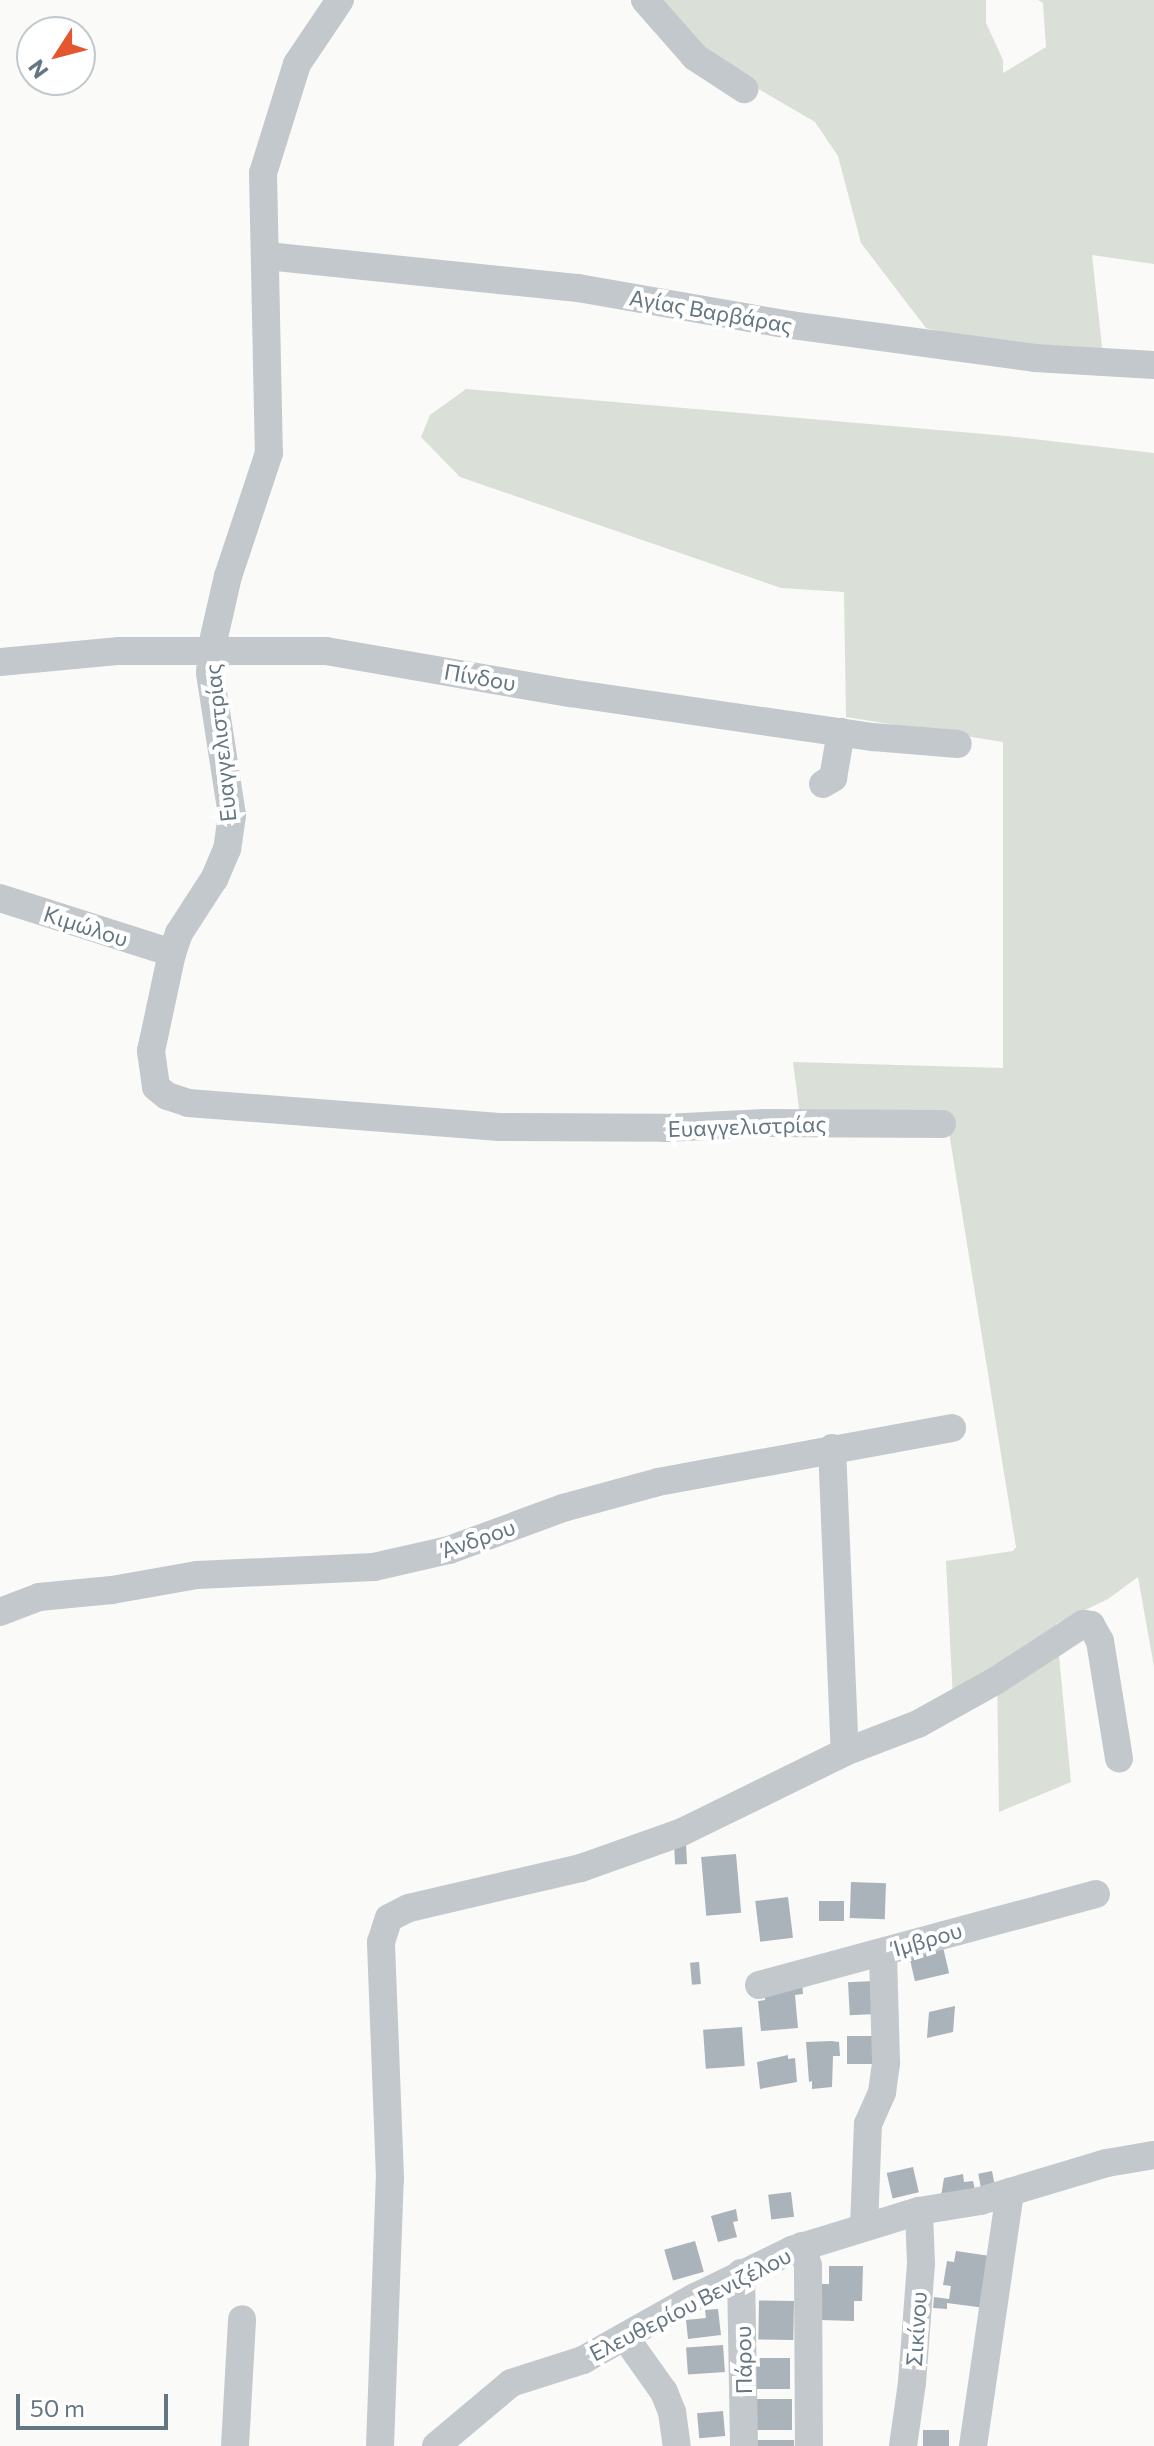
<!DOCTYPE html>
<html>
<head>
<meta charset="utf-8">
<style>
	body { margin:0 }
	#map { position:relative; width:1154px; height:2446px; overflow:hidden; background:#fafaf8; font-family:Commissioner,sans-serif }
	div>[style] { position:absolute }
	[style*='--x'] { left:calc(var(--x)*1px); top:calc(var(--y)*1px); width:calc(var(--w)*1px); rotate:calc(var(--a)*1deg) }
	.green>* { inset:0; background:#dadfd7 }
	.building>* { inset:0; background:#aab3b9; transform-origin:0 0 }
	.minor>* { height:28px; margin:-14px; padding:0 14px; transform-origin:14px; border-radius:14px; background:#c3c8cc }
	span { translate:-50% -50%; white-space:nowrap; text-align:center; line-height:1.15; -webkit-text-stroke:8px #fff; paint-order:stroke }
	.street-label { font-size:22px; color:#657683 }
	.north { position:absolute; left:16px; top:16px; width:80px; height:80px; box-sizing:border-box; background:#fff; border:2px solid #c1c8cd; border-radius:50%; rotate:234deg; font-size:22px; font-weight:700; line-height:32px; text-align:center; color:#657683 }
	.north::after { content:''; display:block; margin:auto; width:28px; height:36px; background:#e4572e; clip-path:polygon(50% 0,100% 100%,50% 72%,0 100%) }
	.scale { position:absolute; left:16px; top:2394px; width:152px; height:36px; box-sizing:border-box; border:4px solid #657683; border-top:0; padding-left:10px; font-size:24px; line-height:28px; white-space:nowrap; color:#657683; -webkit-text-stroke:6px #fff; paint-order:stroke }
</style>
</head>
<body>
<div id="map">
	<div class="green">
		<div style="clip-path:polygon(652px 0,986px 0,986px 23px,1003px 60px,1003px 73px,1046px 47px,1043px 3px,1038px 0,1154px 0,1154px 264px,1092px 255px,1103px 356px,987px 343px,926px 328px,861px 243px,838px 156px,815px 122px,731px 73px)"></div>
		<div style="clip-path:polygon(466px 389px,1007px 436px,1154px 453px,1154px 1667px,1138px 1577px,1108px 1599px,1056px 1624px,1071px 1782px,999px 1812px,997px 1673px,953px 1699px,946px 1561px,1013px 1551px,1016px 1547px,947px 1120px,800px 1116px,793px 1062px,1003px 1068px,1003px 742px,846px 717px,844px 592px,781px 588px,460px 477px,421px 437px,430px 415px)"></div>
	</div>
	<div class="building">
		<div style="left:686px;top:1844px;width:20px;height:12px;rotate:87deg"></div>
		<div style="left:736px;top:1854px;width:59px;height:35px;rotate:85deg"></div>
		<div style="left:851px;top:1882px;width:35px;height:36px;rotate:2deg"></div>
		<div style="left:788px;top:1897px;width:41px;height:33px;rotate:83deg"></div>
		<div style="left:819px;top:1901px;width:25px;height:20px"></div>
		<div style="left:943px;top:1947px;width:27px;height:35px;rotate:77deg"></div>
		<div style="left:699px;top:1962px;width:22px;height:9px;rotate:85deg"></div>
		<div style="clip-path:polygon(802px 1981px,803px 1994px,795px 1995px,798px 2028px,761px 2031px,758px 2001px,765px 2000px,764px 1991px)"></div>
		<div style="left:873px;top:1981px;width:33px;height:25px;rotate:87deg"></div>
		<div style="clip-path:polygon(955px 2006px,953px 2032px,927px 2038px,929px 2012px)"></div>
		<div style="left:742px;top:2027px;width:39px;height:39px;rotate:86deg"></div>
		<div style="left:847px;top:2036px;width:28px;height:28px"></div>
		<div style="clip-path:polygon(832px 2041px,839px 2042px,840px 2056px,833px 2056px,832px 2087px,812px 2089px,812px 2081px,809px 2082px,806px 2042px)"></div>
		<div style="clip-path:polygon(788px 2055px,788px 2059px,795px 2058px,797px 2082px,760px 2089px,757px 2062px)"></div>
		<div style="left:913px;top:2167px;width:26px;height:27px;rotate:77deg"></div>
		<div style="left:992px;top:2171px;width:15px;height:14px;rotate:79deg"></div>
		<div style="clip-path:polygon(963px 2174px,964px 2182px,973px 2181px,975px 2190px,941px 2196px,944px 2178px)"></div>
		<div style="left:791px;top:2192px;width:25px;height:23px;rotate:83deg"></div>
		<div style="clip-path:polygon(736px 2209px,738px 2221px,733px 2222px,737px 2237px,718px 2242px,711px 2216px)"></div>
		<div style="left:695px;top:2241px;width:32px;height:32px;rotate:74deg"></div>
		<div style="clip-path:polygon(956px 2251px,990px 2256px,985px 2308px,947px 2303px,947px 2309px,933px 2308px,934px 2297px,949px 2299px,951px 2286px,943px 2285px,947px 2261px,954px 2262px)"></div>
		<div style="clip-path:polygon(829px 2266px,863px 2266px,862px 2301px,854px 2301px,854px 2321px,820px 2320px,821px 2284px,829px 2284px)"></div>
		<div style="left:794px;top:2301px;width:39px;height:35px;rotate:91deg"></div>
		<div style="clip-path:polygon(718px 2309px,721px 2335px,688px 2339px,686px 2320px,706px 2318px,705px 2310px)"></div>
		<div style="left:723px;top:2345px;width:27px;height:37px;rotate:86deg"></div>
		<div style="left:790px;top:2358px;width:31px;height:37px;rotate:90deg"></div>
		<div style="left:755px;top:2399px;width:37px;height:31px"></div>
		<div style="left:723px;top:2411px;width:25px;height:26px;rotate:85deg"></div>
		<div style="left:923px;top:2430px;width:26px;height:16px"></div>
		<div style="left:757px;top:2440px;width:37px;height:6px"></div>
	</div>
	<div class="minor">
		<div style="--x:340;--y:0;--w:77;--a:123.9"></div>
		<div style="--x:297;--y:64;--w:114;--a:107.3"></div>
		<div style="--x:263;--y:173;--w:280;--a:88.8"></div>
		<div style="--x:269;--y:453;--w:130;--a:108.4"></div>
		<div style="--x:228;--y:576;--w:76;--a:102.9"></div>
		<div style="--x:211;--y:650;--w:23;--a:92"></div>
		<div style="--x:210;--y:673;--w:144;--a:81.2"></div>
		<div style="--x:232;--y:815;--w:34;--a:98"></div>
		<div style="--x:227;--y:849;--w:33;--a:113"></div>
		<div style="--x:214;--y:879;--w:64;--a:122.9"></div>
		<div style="--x:179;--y:933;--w:21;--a:109"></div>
		<div style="--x:172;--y:953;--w:100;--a:102.1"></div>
		<div style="--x:151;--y:1051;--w:36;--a:82"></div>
		<div style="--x:156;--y:1087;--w:14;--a:39"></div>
		<div style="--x:167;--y:1096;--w:22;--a:18"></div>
		<div style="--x:188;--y:1103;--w:312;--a:4.4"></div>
		<div style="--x:499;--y:1127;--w:166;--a:0.3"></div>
		<div style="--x:665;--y:1128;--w:100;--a:-2.9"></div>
		<div style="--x:765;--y:1123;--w:177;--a:0.3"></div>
		<div style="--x:645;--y:0;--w:76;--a:48.7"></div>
		<div style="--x:695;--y:57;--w:59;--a:33.1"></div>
		<div style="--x:267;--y:256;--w:313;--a:5.9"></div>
		<div style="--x:578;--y:288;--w:216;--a:9.9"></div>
		<div style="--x:791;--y:325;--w:246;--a:7.7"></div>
		<div style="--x:1035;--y:358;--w:119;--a:3.4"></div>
		<div style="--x:0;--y:662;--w:120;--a:-5.3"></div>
		<div style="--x:119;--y:651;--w:207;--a:0"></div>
		<div style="--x:326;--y:651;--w:248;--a:9.8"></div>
		<div style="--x:570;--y:693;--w:306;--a:8.3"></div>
		<div style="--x:873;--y:737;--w:85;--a:4.7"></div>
		<div style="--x:823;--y:784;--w:12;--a:-31"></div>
		<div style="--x:833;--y:778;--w:47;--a:-80.1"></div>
		<div style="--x:0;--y:898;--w:181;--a:17.7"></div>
		<div style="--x:832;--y:1448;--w:304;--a:87.6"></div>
		<div style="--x:0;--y:1612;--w:42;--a:-21"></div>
		<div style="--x:39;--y:1597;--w:73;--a:-5.5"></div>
		<div style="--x:112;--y:1590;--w:86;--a:-10"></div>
		<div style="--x:197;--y:1575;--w:177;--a:-2.6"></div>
		<div style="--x:374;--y:1567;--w:77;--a:-12.8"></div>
		<div style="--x:449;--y:1550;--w:121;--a:-20.2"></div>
		<div style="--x:563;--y:1508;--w:98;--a:-15.3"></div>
		<div style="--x:658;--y:1482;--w:299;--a:-10.4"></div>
		<div style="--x:759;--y:1985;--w:349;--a:-15.1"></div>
		<div style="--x:864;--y:2227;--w:103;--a:-87.8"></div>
		<div style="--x:868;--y:2124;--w:35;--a:-66"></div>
		<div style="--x:882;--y:2092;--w:30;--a:-82"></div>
		<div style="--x:886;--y:2062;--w:110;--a:-91.6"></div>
		<div style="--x:802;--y:2246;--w:21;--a:73"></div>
		<div style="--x:808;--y:2266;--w:180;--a:89.7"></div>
		<div style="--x:741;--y:2273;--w:173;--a:89"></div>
		<div style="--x:625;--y:2337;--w:67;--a:54.7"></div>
		<div style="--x:664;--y:2392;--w:22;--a:68"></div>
		<div style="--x:672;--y:2412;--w:34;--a:82"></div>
		<div style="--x:235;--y:2446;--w:127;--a:-86.8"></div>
		<div style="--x:380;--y:2446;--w:268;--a:-87.9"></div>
		<div style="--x:390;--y:2178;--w:236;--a:-92.2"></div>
		<div style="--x:381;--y:1942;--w:25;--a:-72"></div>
		<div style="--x:389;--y:1918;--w:22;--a:-27"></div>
		<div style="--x:409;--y:1908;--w:177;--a:-13.1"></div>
		<div style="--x:581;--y:1868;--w:107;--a:-19.6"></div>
		<div style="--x:682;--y:1832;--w:182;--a:-26.1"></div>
		<div style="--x:845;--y:1752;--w:78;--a:-21"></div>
		<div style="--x:918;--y:1724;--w:90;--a:-29.1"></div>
		<div style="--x:997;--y:1680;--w:103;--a:-33.1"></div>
		<div style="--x:1083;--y:1624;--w:8;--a:7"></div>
		<div style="--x:1091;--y:1625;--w:18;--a:61"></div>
		<div style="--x:1100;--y:1641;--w:119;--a:80.8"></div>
		<div style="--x:436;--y:2446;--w:98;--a:-40"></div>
		<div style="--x:511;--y:2383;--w:76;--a:-17.7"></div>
		<div style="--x:583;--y:2360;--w:129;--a:-29.4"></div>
		<div style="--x:695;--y:2297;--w:108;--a:-25.9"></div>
		<div style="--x:792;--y:2250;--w:133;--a:-17.1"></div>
		<div style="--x:919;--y:2211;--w:62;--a:-9.3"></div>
		<div style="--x:980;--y:2201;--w:133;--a:-16.7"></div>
		<div style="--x:1107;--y:2163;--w:48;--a:-9.7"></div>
		<div style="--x:903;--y:2446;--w:64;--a:-81.9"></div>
		<div style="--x:912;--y:2383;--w:119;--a:-85.7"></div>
		<div style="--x:921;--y:2264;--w:53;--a:-92.2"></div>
		<div style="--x:973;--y:2446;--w:257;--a:-81.7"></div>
	</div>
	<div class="street-label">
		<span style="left:711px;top:311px;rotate:10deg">Αγίας Βαρβάρας</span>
		<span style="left:480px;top:677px;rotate:10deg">Πίνδου</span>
		<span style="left:220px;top:743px;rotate:-96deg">Ευαγγελιστρίας</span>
		<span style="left:86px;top:926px;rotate:18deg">Κιμώλου</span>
		<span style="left:747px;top:1126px;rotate:-2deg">Ευαγγελιστρίας</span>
		<span style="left:478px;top:1538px;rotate:-19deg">Άνδρου</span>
		<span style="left:927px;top:1939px;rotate:-16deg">Ίμβρου</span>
		<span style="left:690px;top:2304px;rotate:-27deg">Ελευθερίου Βενιζέλου</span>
		<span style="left:916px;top:2329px;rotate:-86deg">Σικίνου</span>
		<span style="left:743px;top:2360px;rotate:-91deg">Πάρου</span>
	</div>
	<div class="north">N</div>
	<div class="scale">50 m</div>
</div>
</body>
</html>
